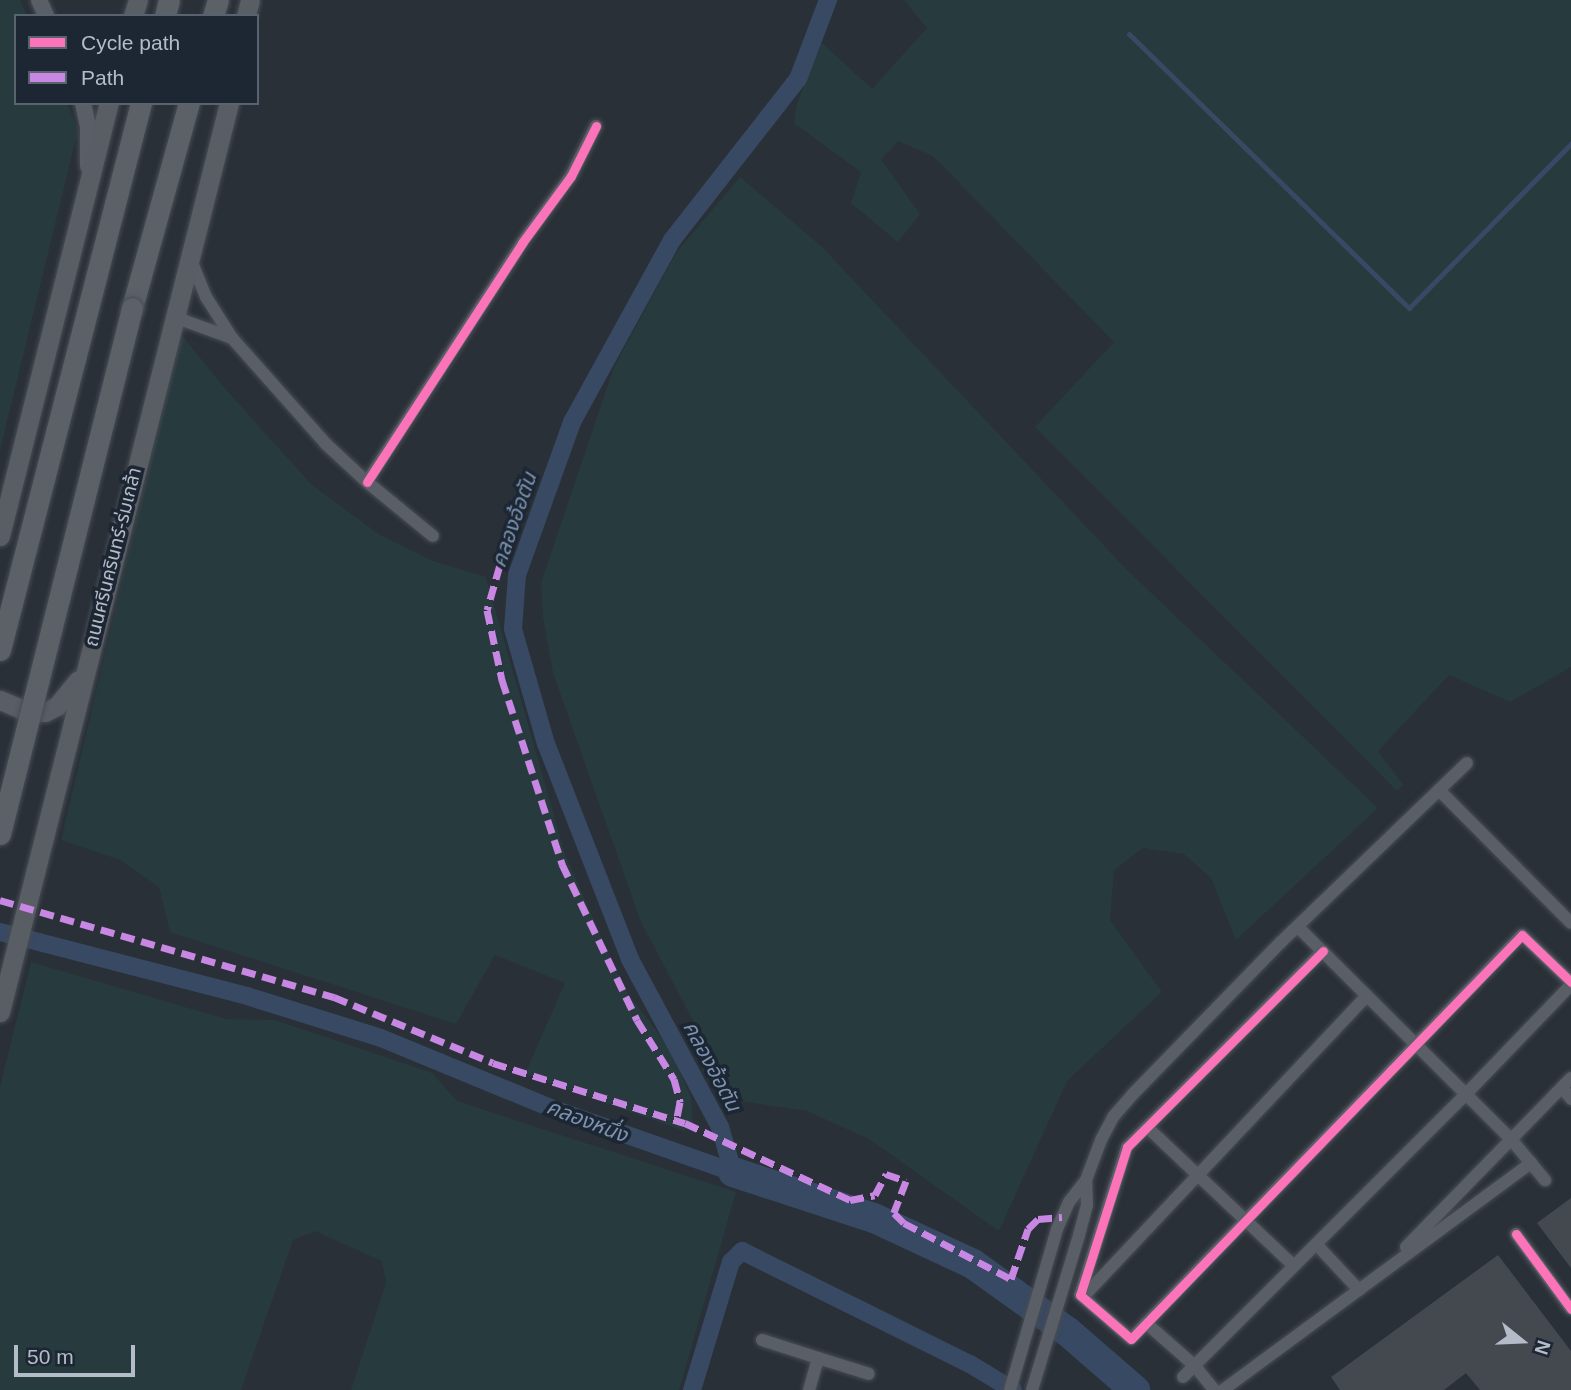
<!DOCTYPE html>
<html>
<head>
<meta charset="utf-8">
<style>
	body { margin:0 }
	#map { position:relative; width:1571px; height:1390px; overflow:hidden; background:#2a3038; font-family:Arial,"Noto Sans Thai",sans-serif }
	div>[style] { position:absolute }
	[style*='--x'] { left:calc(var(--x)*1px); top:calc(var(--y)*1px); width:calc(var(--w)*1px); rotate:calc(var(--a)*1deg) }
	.green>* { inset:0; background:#273a3e }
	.stream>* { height:5px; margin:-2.5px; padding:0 2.5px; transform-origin:2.5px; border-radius:2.5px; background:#384963 }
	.canal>* { height:18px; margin:-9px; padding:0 9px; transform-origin:9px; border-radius:9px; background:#384963 }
	.river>* { height:30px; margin:-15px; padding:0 15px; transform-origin:15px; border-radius:15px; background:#384963 }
	.building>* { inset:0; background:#444950 }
	.roads { filter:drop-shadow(0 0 2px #484c53) drop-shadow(0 0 2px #484c53) }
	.minor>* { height:12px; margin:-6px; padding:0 6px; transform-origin:6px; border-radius:6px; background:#5a5e66 }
	.tertiary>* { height:16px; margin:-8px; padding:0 8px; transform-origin:8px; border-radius:8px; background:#5a5e66 }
	.secondary>* { height:19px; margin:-9.5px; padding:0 9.5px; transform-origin:9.5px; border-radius:9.5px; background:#595d64 }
	.primary>* { height:21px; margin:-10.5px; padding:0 10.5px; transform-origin:10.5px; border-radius:10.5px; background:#5c6168 }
	.bridges { filter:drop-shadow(0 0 2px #484c55) drop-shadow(0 0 2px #484c55) }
	.primary-bridge>* { height:21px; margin:-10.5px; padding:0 10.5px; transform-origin:10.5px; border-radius:10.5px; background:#5c6168 }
	.quiet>* { height:7px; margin-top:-3.5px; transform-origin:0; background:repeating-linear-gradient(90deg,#c787e3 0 14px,transparent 0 21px) }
	.cycleway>* { height:9px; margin:-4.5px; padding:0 4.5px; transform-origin:4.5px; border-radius:4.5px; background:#fb73b8 }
	span { translate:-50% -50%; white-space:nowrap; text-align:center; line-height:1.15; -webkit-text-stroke:7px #1d2633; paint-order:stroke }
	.street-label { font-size:19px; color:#b4bcc9 }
	.water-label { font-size:21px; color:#7c92b1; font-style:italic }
	.legend { position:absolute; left:14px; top:14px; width:245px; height:91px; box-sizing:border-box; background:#1d2633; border:2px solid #59626f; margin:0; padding:9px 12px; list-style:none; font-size:21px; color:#b4bcc9 }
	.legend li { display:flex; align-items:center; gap:14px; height:35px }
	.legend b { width:35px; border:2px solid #59626f }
	.north { position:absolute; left:1487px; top:1306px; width:70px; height:70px; -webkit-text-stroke:5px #1d2633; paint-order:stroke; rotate:108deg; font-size:19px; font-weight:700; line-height:28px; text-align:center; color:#b4bcc9 }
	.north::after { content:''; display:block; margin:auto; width:24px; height:32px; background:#b4bcc9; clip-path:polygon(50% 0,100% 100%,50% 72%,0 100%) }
	.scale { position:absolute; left:14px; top:1345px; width:121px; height:32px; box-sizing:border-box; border:4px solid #b4bcc9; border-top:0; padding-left:9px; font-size:21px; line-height:24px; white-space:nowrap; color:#b4bcc9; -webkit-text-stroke:5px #1d2633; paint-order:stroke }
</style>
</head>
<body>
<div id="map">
	<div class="green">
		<div style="clip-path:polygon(0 0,20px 0,27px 16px,16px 16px,16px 103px,67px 103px,78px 130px,0 450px)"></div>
		<div style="clip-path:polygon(904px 0,1571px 0,1571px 667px,1510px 702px,1449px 675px,1378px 751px,1403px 785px,1397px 791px,1035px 427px,1114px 342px,933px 156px,898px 141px,881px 160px,920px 214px,898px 242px,851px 203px,861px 172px,794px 123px,797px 103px,822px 43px,872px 89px,927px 28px)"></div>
		<div style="clip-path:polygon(740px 177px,822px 247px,1128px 571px,1378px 808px,1236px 940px,1211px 878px,1184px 854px,1143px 848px,1114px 870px,1110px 920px,1162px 992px,1067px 1081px,999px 1231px,869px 1139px,807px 1111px,735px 1100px,641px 922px,553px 673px,543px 617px,541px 583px,614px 367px,676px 253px)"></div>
		<div style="clip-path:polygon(183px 337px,229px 393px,312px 485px,380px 535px,433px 561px,486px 577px,565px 854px,624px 988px,670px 1049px,691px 1097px,693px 1125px,684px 1131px,525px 1074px,565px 983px,495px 955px,456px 1024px,170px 932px,159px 887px,120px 860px,61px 840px,179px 342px)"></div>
		<div style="clip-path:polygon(31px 962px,226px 1019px,274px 1020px,314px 1033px,432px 1073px,457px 1101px,736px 1192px,679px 1390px,351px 1390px,386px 1283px,382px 1261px,315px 1231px,293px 1240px,241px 1390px,0 1390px,0 1087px)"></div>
	</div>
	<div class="stream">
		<div style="--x:1129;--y:34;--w:392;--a:44.4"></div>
		<div style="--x:1409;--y:308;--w:231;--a:-45.4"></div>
	</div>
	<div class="canal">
		<div style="--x:0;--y:932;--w:255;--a:14.5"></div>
		<div style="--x:247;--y:996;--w:140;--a:17.4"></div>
		<div style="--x:381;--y:1038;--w:189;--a:22.4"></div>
		<div style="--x:556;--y:1110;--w:188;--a:19.3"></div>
		<div style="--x:733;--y:1172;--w:47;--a:-106.1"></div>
		<div style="--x:720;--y:1127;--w:191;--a:-118.2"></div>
		<div style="--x:630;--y:959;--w:231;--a:-111.3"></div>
		<div style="--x:546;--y:744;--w:120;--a:-106"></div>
		<div style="--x:513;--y:629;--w:54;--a:-85.8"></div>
		<div style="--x:517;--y:575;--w:163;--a:-70.2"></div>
		<div style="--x:572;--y:422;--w:208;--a:-61.2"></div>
		<div style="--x:672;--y:240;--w:204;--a:-52"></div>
		<div style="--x:798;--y:79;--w:85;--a:-69.2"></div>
		<div style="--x:692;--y:1390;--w:134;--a:-73.1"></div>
		<div style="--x:731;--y:1262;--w:16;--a:-45"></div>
		<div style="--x:742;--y:1251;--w:254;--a:26.4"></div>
		<div style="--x:970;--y:1364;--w:50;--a:31.2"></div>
	</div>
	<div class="river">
		<div style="--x:733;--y:1172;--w:148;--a:18.1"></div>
		<div style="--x:874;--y:1218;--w:109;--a:24.9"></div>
		<div style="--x:973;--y:1264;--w:117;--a:35.6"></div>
		<div style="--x:1068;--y:1332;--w:89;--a:40.9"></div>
	</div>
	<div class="building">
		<div style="clip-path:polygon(1571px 1198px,1571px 1268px,1537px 1223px)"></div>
		<div style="clip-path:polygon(1498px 1255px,1571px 1351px,1571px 1390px,1480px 1390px,1466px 1373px,1444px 1390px,1340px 1390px,1331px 1377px)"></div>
	</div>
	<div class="roads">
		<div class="minor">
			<div style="--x:191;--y:260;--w:40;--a:68"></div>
			<div style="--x:206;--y:297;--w:49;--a:57.6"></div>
			<div style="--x:232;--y:338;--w:142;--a:48.4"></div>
			<div style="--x:326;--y:444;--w:56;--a:42.8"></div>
			<div style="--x:367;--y:482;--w:85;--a:39.3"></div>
			<div style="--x:174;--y:317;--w:62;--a:19.9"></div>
			<div style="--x:367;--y:482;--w:285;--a:-57"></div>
			<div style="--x:522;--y:243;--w:83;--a:-53.8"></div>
			<div style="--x:571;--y:176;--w:56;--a:-63.4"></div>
			<div style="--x:1439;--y:790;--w:187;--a:45.2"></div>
			<div style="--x:1298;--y:927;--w:299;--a:44.9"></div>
			<div style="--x:1510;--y:1138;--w:55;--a:50.2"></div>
			<div style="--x:1323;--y:951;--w:277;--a:135"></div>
			<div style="--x:1127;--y:1147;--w:155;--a:107.6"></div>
			<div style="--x:1080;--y:1295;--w:67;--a:40.8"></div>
			<div style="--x:1131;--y:1339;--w:562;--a:-45.94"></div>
			<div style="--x:1522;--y:935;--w:68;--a:43.8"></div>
			<div style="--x:1562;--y:1087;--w:15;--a:53"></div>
			<div style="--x:1147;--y:1127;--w:202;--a:43.4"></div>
			<div style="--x:1516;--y:1234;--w:93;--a:53.7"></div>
			<div style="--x:1316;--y:1244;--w:63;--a:46.9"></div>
			<div style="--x:1406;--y:1247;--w:236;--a:-45.7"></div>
			<div style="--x:1083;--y:1297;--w:414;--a:-46.7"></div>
			<div style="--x:1146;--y:1323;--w:64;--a:41.2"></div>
			<div style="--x:1194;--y:1365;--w:32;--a:51"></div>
			<div style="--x:762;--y:1340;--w:59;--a:17.8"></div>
			<div style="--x:1183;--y:1377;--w:400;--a:-45"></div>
			<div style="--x:1466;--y:1094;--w:151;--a:-46.1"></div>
			<div style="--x:809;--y:1390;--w:33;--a:-74"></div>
			<div style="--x:818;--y:1358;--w:53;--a:17.4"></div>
			<div style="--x:1010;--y:1390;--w:168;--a:-73.7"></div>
			<div style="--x:1057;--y:1229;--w:30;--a:-66"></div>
			<div style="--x:1069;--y:1202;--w:28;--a:-52"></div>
			<div style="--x:1086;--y:1180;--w:43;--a:-69.4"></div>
			<div style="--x:1101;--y:1140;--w:26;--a:-62"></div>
			<div style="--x:1113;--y:1117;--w:30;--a:-49"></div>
			<div style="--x:1133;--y:1094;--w:212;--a:-45.8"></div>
			<div style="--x:1281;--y:942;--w:258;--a:-43.9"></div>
			<div style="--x:1032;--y:1390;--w:162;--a:-73.1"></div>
			<div style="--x:1079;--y:1235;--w:31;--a:-75"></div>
			<div style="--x:1087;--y:1205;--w:25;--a:-92"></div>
			<div style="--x:1223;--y:1390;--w:383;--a:-36.4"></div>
		</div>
		<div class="tertiary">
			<div style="--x:39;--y:0;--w:17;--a:66"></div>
			<div style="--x:83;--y:103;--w:25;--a:78"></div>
			<div style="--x:88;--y:127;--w:39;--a:90"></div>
		</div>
		<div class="secondary">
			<div style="--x:133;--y:16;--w:17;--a:-73"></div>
			<div style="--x:246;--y:16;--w:16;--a:-76"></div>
			<div style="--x:0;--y:536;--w:447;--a:-75.9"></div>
			<div style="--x:0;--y:700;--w:25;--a:23"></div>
			<div style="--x:23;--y:710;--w:22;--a:5"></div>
			<div style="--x:45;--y:712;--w:13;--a:-27"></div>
			<div style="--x:57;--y:706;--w:33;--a:-51"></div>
			<div style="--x:0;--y:1012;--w:937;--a:-75.86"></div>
		</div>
		<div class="primary">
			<div style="--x:165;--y:16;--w:16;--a:-76"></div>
			<div style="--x:213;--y:16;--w:17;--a:-73"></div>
			<div style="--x:132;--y:308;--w:213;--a:-74.5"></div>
			<div style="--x:0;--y:650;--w:565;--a:-75.55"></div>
		</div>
	</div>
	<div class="bridges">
		<div class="primary-bridge">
			<div style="--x:0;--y:834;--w:542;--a:-75.91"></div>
		</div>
	</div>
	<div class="quiet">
		<div style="--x:517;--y:505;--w:109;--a:105.9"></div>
		<div style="--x:487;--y:610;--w:72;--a:77.9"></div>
		<div style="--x:502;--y:680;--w:194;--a:71.9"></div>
		<div style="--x:562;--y:864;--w:173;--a:64.3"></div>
		<div style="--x:637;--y:1020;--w:70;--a:57.9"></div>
		<div style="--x:674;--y:1079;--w:24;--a:75"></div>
		<div style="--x:680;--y:1102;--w:20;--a:101"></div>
		<div style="--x:0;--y:900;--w:348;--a:16.2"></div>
		<div style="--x:334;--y:997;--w:172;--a:22.5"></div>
		<div style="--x:493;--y:1063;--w:201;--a:17.4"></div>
		<div style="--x:685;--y:1123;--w:182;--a:25"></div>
		<div style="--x:850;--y:1200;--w:25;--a:-11"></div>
		<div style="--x:875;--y:1195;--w:24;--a:-62"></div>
		<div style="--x:886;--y:1174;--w:21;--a:19"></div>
		<div style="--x:906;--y:1181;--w:34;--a:111"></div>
		<div style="--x:894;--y:1213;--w:14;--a:45"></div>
		<div style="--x:904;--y:1223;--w:121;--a:27.6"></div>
		<div style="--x:1011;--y:1279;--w:53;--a:-71.2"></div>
		<div style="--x:1028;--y:1229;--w:14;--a:-45"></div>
		<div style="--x:1038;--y:1219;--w:24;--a:-5"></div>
	</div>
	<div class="cycleway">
		<div style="--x:367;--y:482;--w:285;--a:-57"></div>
		<div style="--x:522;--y:243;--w:83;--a:-53.8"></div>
		<div style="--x:571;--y:176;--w:56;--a:-63.4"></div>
		<div style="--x:1323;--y:951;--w:277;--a:135"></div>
		<div style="--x:1127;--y:1147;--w:155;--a:107.6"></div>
		<div style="--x:1080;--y:1295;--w:67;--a:40.8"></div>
		<div style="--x:1131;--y:1339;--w:562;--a:-45.94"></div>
		<div style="--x:1522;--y:935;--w:68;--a:43.8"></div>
		<div style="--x:1516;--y:1234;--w:93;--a:53.7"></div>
	</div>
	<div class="street-label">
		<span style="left:113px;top:557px;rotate:-76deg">ถนนศรีนครินทร์-ร่มเกล้า</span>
	</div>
	<div class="water-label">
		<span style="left:514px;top:520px;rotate:-71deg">คลองอ้อตัน</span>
		<span style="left:712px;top:1066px;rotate:62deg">คลองอ้อตัน</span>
		<span style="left:587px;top:1121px;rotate:21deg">คลองหนึ่ง</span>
	</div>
	<ul class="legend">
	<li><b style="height:9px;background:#fb73b8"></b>Cycle path</li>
	<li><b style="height:9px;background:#c787e3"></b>Path</li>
	</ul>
	<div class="north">N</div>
	<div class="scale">50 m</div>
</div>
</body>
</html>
